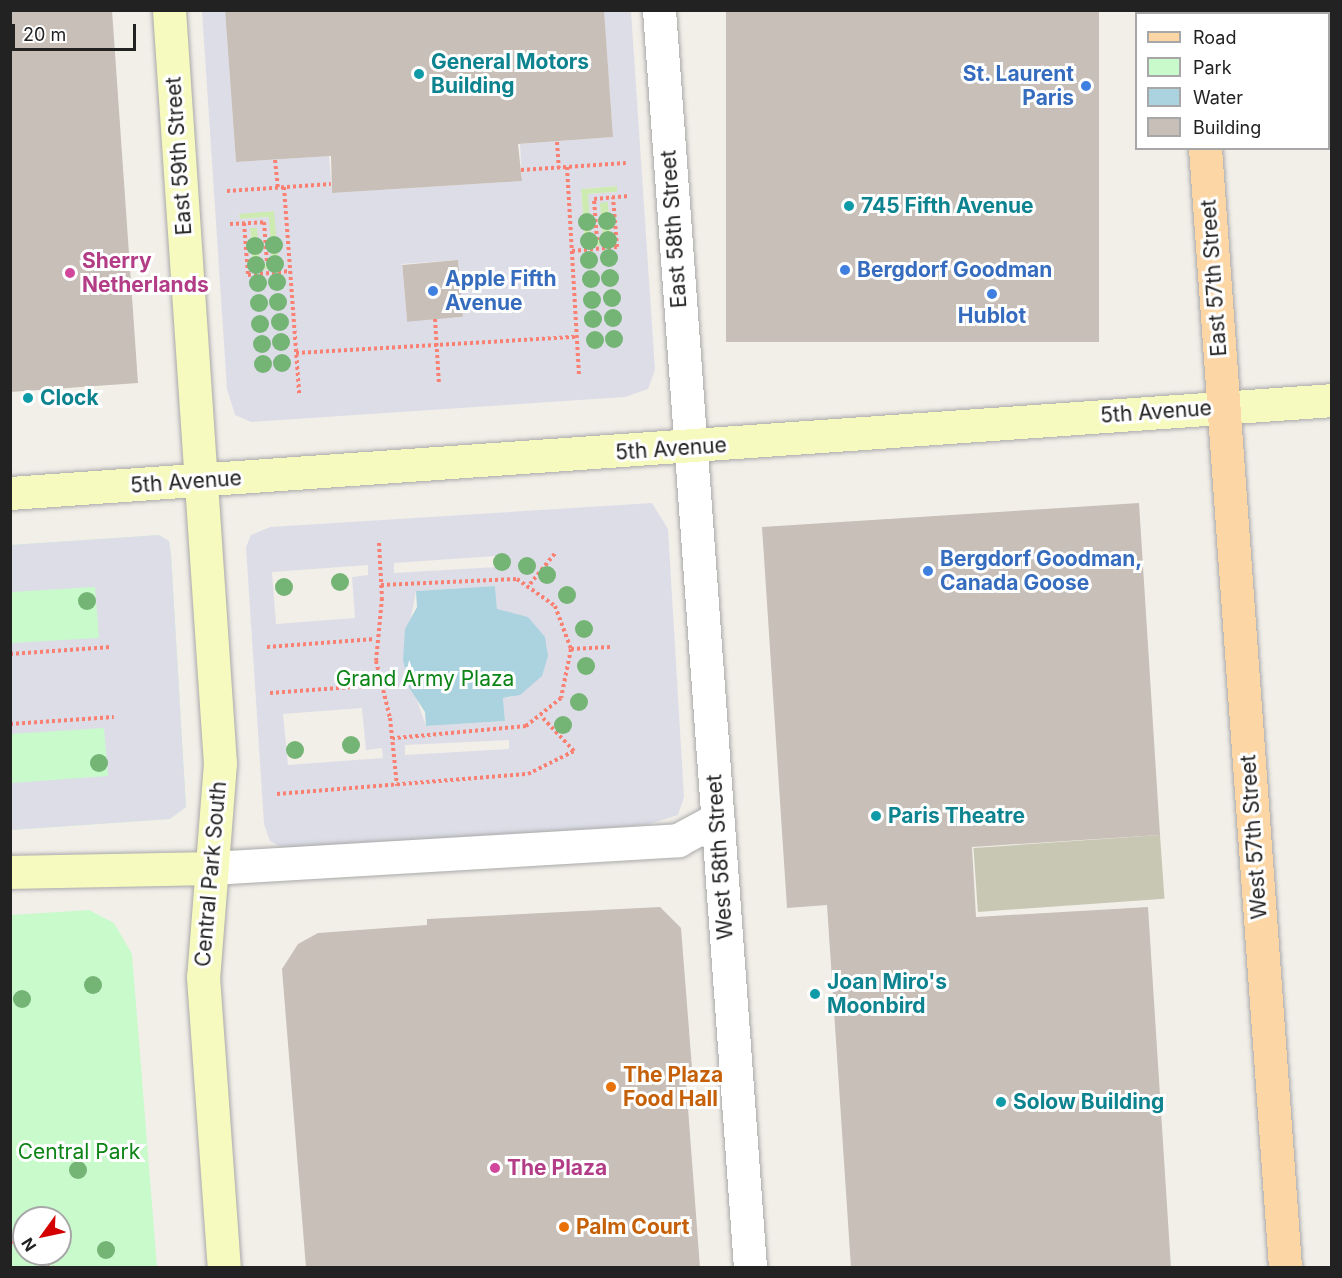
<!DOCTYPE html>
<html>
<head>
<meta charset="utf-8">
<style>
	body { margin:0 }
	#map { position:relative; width:1342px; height:1278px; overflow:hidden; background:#f2efe9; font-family:Inter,sans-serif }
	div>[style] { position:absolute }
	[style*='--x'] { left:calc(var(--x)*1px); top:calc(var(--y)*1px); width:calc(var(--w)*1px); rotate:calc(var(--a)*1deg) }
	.construction>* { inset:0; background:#c7c7b4; transform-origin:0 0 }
	.grass>* { inset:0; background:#cdebb0 }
	.park>* { inset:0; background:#c8facc }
	.plaza>* { inset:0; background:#dddde8 }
	.water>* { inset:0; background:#aad3df }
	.building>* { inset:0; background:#c7bfb8; transform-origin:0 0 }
	.path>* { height:4px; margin-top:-2px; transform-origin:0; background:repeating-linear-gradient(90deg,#fa8072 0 3px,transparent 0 6px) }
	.roads { filter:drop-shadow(0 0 2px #a9a9a9) drop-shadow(0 0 2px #a9a9a9) }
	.minor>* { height:33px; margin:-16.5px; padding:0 16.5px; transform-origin:16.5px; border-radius:16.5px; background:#fff }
	.secondary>* { height:33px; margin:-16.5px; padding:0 16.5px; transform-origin:16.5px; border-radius:16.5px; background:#f7fabf }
	.primary>* { height:33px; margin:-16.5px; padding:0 16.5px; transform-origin:16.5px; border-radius:16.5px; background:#fcd6a4 }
	.trees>* { width:18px; height:18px; margin:-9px; border-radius:50%; background:#74b475 }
	.dots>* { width:16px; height:16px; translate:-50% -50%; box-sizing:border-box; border:3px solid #fff; border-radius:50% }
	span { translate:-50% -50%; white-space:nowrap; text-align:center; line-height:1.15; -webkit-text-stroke:6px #fff; paint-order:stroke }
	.culture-label { font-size:21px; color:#0d838f; font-weight:700 }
	.left { translate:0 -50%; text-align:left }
	.shop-label { font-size:21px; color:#366cbe; font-weight:700 }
	.right { translate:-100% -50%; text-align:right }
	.street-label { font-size:21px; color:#222 }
	.hotel-label { font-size:21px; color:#b23c85; font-weight:700 }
	.park-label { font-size:21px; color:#0c8416 }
	.food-label { font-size:21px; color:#c56008; font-weight:700 }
	.frame { position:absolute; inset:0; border:12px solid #222; pointer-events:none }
	.legend { position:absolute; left:1135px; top:12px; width:195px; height:138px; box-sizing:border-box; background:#fff; border:2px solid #a7a7a7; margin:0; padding:8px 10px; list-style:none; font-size:18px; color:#222 }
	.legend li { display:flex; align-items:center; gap:12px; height:30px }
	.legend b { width:30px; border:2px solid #a7a7a7 }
	.north { position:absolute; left:12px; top:1206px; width:60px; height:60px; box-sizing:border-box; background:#fff; border:2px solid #a7a7a7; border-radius:50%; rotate:237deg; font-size:16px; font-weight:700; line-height:24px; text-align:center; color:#222 }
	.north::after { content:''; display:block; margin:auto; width:21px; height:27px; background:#d40000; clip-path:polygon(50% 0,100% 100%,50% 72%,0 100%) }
	.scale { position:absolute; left:12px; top:24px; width:124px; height:27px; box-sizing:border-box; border:3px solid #222; border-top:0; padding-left:8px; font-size:18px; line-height:21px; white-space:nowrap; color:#222; -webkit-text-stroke:4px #fff; paint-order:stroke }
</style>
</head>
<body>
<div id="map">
	<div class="construction">
		<div style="left:1160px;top:835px;width:64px;height:187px;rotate:86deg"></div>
	</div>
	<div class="grass">
		<div style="clip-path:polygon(617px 186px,617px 192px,588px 194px,608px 202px,611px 245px,585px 247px,581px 189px)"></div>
		<div style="clip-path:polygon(275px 211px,279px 269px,253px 270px,250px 228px,269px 217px,240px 219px,239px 213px)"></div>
	</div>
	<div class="park">
		<div style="clip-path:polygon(159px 535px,169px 541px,171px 554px,186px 807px,170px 819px,11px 830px,11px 545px)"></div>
		<div style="clip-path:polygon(evenodd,89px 910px,114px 923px,132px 954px,157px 1267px,11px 1267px,11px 915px,89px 910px,24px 1218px,60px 1218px,60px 1254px,24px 1254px,24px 1218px)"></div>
	</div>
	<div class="plaza">
		<div style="clip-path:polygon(evenodd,202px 11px,225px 11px,236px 162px,329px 156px,332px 193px,522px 181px,520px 144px,613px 137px,604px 11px,631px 11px,655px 370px,648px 389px,625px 397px,251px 422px,235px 415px,227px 389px,202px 11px,617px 186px,617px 192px,588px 194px,591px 241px,603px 240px,600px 203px,608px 202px,611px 245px,585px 246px,581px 189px,617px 186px,202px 11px,274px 211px,279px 269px,253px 270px,250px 228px,257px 228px,260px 265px,272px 264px,269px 217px,240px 219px,239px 214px,274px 211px,202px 11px,458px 260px,463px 317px,407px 321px,402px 264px,458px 260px)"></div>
		<div style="clip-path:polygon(evenodd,652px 503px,668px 529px,684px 797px,678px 815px,646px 825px,287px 850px,270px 841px,264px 824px,246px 547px,251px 535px,270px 527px,652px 503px,496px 556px,497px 567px,394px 573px,394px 563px,496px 556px,652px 503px,368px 565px,368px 575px,352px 577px,355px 618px,276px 624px,272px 572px,368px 565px,652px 503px,495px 586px,497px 610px,528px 617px,547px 646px,512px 697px,503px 698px,505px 721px,426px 726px,403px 660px,416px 591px,495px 586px,652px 503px,362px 708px,366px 750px,382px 748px,383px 758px,288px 765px,283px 714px,362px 708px,652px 503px,509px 740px,509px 749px,405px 755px,405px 745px,509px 740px)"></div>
		<div style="clip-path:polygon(159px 535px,169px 541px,171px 554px,186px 807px,170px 819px,11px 830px,11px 783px,108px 776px,104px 728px,11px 734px,11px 643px,99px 638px,95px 587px,11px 592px,11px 545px)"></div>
	</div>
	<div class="water">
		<div style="clip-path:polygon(495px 586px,497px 609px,528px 617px,545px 637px,548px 656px,542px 676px,520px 695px,503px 698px,505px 721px,426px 726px,425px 712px,410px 689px,403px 660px,405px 629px,417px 607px,416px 591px)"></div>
	</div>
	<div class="building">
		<div style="clip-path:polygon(10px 10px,112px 10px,138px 383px,10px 392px)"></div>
		<div style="clip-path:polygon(225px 10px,604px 10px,613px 137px,518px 144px,522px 181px,332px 193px,331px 156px,236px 162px)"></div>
		<div style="left:726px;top:10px;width:373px;height:332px"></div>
		<div style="left:458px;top:260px;width:57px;height:56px;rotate:85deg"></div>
		<div style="clip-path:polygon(1139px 503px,1160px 835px,972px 847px,976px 917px,1148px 907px,1171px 1268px,851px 1268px,827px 905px,787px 908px,762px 527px)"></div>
		<div style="clip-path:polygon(660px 907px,681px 928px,692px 1068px,685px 1068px,700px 1268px,306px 1268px,282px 969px,298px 944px,318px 933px,427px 925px,427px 919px)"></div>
	</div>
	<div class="path">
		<div style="--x:557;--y:142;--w:26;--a:86"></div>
		<div style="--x:275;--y:160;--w:28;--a:84"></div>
		<div style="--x:567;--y:167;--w:208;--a:86.7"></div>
		<div style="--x:521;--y:170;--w:105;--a:-3.8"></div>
		<div style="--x:284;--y:187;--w:207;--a:85.8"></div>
		<div style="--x:227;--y:191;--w:104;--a:-3.9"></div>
		<div style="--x:244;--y:223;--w:52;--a:85.6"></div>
		<div style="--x:248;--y:275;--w:42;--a:-5.4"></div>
		<div style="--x:230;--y:224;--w:34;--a:-3"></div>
		<div style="--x:264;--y:222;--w:41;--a:85.8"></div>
		<div style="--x:597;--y:240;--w:41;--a:-94.2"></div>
		<div style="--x:594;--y:199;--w:35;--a:-5"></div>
		<div style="--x:572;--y:251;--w:45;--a:-5.1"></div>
		<div style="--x:617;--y:247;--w:50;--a:-94.6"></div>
		<div style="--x:435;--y:319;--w:65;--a:86.5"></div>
		<div style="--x:296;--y:353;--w:281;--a:-3.3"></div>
		<div style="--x:379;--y:543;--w:55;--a:86.9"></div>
		<div style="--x:382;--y:598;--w:63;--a:95.4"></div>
		<div style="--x:376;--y:661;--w:59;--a:76.2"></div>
		<div style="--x:390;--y:718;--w:68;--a:84.1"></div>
		<div style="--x:530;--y:584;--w:41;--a:-50.9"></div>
		<div style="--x:381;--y:585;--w:136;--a:-2.5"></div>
		<div style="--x:517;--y:579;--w:47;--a:35.4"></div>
		<div style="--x:555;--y:606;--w:46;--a:69.6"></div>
		<div style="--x:571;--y:649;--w:50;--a:101.5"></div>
		<div style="--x:561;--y:698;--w:45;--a:141.3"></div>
		<div style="--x:526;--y:726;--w:134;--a:174.8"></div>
		<div style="--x:267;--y:647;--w:108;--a:-4.2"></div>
		<div style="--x:571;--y:649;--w:39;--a:-3"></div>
		<div style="--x:10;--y:654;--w:101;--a:-4"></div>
		<div style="--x:270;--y:693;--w:110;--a:-4.2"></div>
		<div style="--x:10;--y:724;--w:104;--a:-3.9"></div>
		<div style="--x:277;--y:794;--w:252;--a:-4.6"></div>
		<div style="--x:528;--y:774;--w:51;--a:-26.6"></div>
		<div style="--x:574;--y:751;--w:47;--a:-133.3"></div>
		<div style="--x:10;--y:1242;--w:15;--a:20"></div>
		<div style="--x:39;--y:1254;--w:20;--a:45"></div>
	</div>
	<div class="roads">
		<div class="minor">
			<div style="--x:659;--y:10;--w:1261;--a:85.86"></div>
			<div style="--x:211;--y:868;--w:468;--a:-3.4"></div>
			<div style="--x:678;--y:840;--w:44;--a:-28.3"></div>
		</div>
		<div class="secondary">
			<div style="--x:169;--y:10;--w:755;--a:86.13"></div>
			<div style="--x:220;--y:763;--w:215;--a:94.5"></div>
			<div style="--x:203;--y:977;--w:292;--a:85.9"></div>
			<div style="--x:10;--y:493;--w:1325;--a:-4.02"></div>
			<div style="--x:10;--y:872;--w:201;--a:-1.1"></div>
		</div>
		<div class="primary">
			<div style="--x:1195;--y:10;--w:4;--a:76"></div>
			<div style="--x:1205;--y:148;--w:1123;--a:85.91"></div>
		</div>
	</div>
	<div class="trees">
		<div style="left:607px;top:221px"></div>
		<div style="left:587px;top:222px"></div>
		<div style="left:608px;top:240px"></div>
		<div style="left:589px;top:241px"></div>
		<div style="left:274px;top:245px"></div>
		<div style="left:255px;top:246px"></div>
		<div style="left:609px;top:258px"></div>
		<div style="left:589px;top:260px"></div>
		<div style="left:275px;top:264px"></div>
		<div style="left:256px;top:265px"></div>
		<div style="left:610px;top:278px"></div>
		<div style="left:591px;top:279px"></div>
		<div style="left:277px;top:282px"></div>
		<div style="left:258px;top:283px"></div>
		<div style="left:612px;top:298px"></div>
		<div style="left:592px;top:300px"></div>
		<div style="left:278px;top:302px"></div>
		<div style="left:259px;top:303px"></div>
		<div style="left:613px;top:318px"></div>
		<div style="left:593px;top:319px"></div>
		<div style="left:280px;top:322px"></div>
		<div style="left:260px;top:324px"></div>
		<div style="left:614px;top:339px"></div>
		<div style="left:595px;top:340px"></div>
		<div style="left:281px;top:342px"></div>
		<div style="left:262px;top:344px"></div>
		<div style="left:282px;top:363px"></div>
		<div style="left:263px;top:364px"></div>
		<div style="left:502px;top:562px"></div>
		<div style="left:527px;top:566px"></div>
		<div style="left:547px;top:575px"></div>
		<div style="left:340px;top:582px"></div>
		<div style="left:284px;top:587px"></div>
		<div style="left:567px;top:595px"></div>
		<div style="left:87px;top:601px"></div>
		<div style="left:584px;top:629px"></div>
		<div style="left:586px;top:666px"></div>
		<div style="left:579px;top:702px"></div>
		<div style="left:563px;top:725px"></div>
		<div style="left:351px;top:745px"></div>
		<div style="left:295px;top:750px"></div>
		<div style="left:99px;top:763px"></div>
		<div style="left:93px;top:985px"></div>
		<div style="left:22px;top:999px"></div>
		<div style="left:78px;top:1170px"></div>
		<div style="left:106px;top:1250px"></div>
	</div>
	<div class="dots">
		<div style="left:419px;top:74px;background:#0f9aa8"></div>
		<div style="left:1086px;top:86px;background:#3f7fe0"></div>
		<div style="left:849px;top:206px;background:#0f9aa8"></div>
		<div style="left:845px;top:270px;background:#3f7fe0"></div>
		<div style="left:70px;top:273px;background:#d1479c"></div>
		<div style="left:433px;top:291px;background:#3f7fe0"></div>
		<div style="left:992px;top:294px;background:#3f7fe0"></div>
		<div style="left:28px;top:398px;background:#0f9aa8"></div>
		<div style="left:928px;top:571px;background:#3f7fe0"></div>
		<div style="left:876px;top:816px;background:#0f9aa8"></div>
		<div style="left:815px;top:994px;background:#0f9aa8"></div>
		<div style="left:611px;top:1087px;background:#e8710a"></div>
		<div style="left:1001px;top:1102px;background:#0f9aa8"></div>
		<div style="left:495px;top:1168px;background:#d1479c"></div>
		<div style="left:564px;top:1227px;background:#e8710a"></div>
	</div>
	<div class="culture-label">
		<span class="left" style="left:431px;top:74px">General Motors<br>Building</span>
		<span class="left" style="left:861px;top:206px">745 Fifth Avenue</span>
		<span class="left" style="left:40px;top:398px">Clock</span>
		<span class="left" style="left:888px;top:816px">Paris Theatre</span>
		<span class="left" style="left:827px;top:994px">Joan Miro's<br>Moonbird</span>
		<span class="left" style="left:1013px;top:1102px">Solow Building</span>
	</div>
	<div class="shop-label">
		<span class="right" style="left:1074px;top:86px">St. Laurent<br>Paris</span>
		<span class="left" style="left:857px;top:270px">Bergdorf Goodman</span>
		<span class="left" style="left:445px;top:291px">Apple Fifth<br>Avenue</span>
		<span style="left:992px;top:316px">Hublot</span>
		<span class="left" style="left:940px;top:571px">Bergdorf Goodman,<br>Canada Goose</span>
	</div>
	<div class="street-label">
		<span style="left:179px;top:156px;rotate:-94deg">East 59th Street</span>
		<span style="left:674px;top:229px;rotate:-94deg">East 58th Street</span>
		<span style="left:1214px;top:278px;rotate:-94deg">East 57th Street</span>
		<span style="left:1156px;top:412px;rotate:-4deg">5th Avenue</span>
		<span style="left:671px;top:449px;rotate:-4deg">5th Avenue</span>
		<span style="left:186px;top:482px;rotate:-4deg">5th Avenue</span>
		<span style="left:1254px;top:837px;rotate:-94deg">West 57th Street</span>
		<span style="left:720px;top:857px;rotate:-94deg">West 58th Street</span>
		<span style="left:211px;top:874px;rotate:-85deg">Central Park South</span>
	</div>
	<div class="hotel-label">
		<span class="left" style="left:82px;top:273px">Sherry<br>Netherlands</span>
		<span class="left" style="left:507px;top:1168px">The Plaza</span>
	</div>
	<div class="park-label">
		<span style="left:425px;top:679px">Grand Army Plaza</span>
		<span style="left:79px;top:1152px">Central Park</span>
	</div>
	<div class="food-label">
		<span class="left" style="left:623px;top:1087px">The Plaza<br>Food Hall</span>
		<span class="left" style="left:576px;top:1227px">Palm Court</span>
	</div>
	<div class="frame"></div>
	<ul class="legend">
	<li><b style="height:8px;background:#fcd6a4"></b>Road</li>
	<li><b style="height:16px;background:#c8facc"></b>Park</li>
	<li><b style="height:16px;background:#aad3df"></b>Water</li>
	<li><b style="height:16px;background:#c7bfb8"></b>Building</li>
	</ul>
	<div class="north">N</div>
	<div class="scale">20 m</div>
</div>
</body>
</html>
